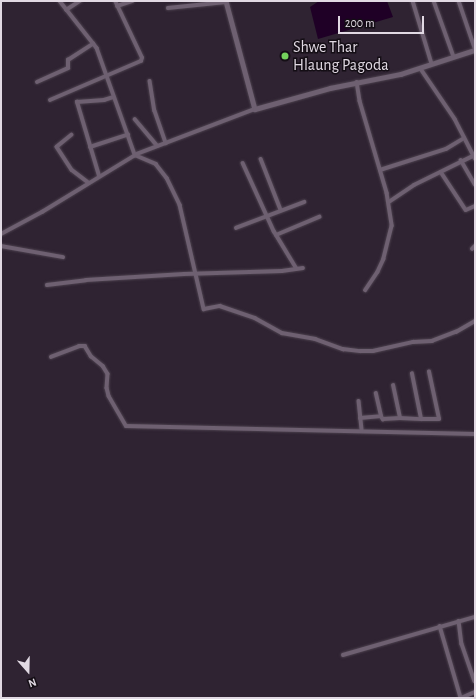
<!DOCTYPE html>
<html>
<head>
<meta charset="utf-8">
<style>
	body { margin:0 }
	#map { position:relative; width:476px; height:699px; overflow:hidden; background:#2f2332; font-family:"Alegreya Sans",sans-serif }
	div>[style] { position:absolute }
	[style*='--x'] { left:calc(var(--x)*1px); top:calc(var(--y)*1px); width:calc(var(--w)*1px); rotate:calc(var(--a)*1deg) }
	.water>* { inset:0; background:#1f0026 }
	.roads { filter:drop-shadow(0 0 1px #4c414e) drop-shadow(0 0 1px #4c414e) }
	.minor>* { height:3.5px; margin:-1.75px; padding:0 1.75px; transform-origin:1.75px; border-radius:1.75px; background:#6e6071 }
	.tertiary>* { height:4.5px; margin:-2.25px; padding:0 2.25px; transform-origin:2.25px; border-radius:2.25px; background:#6e6071 }
	.dots>* { width:11px; height:11px; translate:-50% -50%; box-sizing:border-box; border:2px solid #140e15; border-radius:50% }
	span { translate:-50% -50%; white-space:nowrap; text-align:center; line-height:1.15; -webkit-text-stroke:3px #140e15; paint-order:stroke }
	.poi-label { font-size:16px; color:#e1d9e3 }
	.left { translate:0 -50%; text-align:left }
	.frame { position:absolute; inset:0; border:2px solid #e1d9e3; pointer-events:none }
	.north { position:absolute; left:8px; top:651px; width:40px; height:40px; -webkit-text-stroke:3px #140e15; paint-order:stroke; rotate:160deg; font-size:11px; font-weight:700; line-height:16px; text-align:center; color:#e1d9e3 }
	.north::after { content:''; display:block; margin:auto; width:14px; height:18px; background:#e1d9e3; clip-path:polygon(50% 0,100% 100%,50% 72%,0 100%) }
	.scale { position:absolute; left:338px; top:16px; width:86px; height:18px; box-sizing:border-box; border:2px solid #e1d9e3; border-top:0; padding-left:5px; font-size:12px; line-height:14px; white-space:nowrap; color:#e1d9e3; -webkit-text-stroke:3px #140e15; paint-order:stroke }
</style>
</head>
<body>
<div id="map">
	<div class="water">
		<div style="clip-path:polygon(319px 1px,387px 1px,393px 17px,318px 39px,310px 7px)"></div>
	</div>
	<div class="roads">
		<div class="minor">
			<div style="--x:60;--y:1;--w:60;--a:51.8"></div>
			<div style="--x:97;--y:48;--w:114;--a:70.4"></div>
			<div style="--x:135;--y:155;--w:23;--a:23"></div>
			<div style="--x:156;--y:164;--w:18;--a:52"></div>
			<div style="--x:167;--y:178;--w:30;--a:64"></div>
			<div style="--x:180;--y:205;--w:107;--a:77"></div>
			<div style="--x:204;--y:309;--w:16;--a:-11"></div>
			<div style="--x:220;--y:306;--w:37;--a:19"></div>
			<div style="--x:255;--y:318;--w:31;--a:29"></div>
			<div style="--x:282;--y:333;--w:34;--a:10"></div>
			<div style="--x:315;--y:339;--w:30;--a:20"></div>
			<div style="--x:343;--y:349;--w:17;--a:7"></div>
			<div style="--x:360;--y:351;--w:13;--a:0"></div>
			<div style="--x:373;--y:351;--w:41;--a:-12.7"></div>
			<div style="--x:413;--y:342;--w:19;--a:-3"></div>
			<div style="--x:432;--y:341;--w:26;--a:-21"></div>
			<div style="--x:456;--y:332;--w:22;--a:-30"></div>
			<div style="--x:413;--y:1;--w:66;--a:73.2"></div>
			<div style="--x:434;--y:1;--w:59;--a:70.3"></div>
			<div style="--x:459;--y:1;--w:50;--a:71.2"></div>
			<div style="--x:117;--y:6;--w:16;--a:-18"></div>
			<div style="--x:168;--y:8;--w:58;--a:-5.9"></div>
			<div style="--x:66;--y:10;--w:17;--a:-33"></div>
			<div style="--x:421;--y:69;--w:60;--a:55.8"></div>
			<div style="--x:455;--y:119;--w:44;--a:62.9"></div>
			<div style="--x:150;--y:81;--w:30;--a:81"></div>
			<div style="--x:155;--y:111;--w:34;--a:71"></div>
			<div style="--x:37;--y:82;--w:34;--a:-24"></div>
			<div style="--x:68;--y:68;--w:8;--a:-90"></div>
			<div style="--x:68;--y:60;--w:30;--a:-33"></div>
			<div style="--x:357;--y:82;--w:19;--a:81"></div>
			<div style="--x:360;--y:101;--w:96;--a:73.6"></div>
			<div style="--x:387;--y:193;--w:33;--a:81"></div>
			<div style="--x:392;--y:226;--w:34;--a:104"></div>
			<div style="--x:384;--y:259;--w:14;--a:115"></div>
			<div style="--x:378;--y:272;--w:22;--a:124"></div>
			<div style="--x:50;--y:100;--w:99;--a:-23.2"></div>
			<div style="--x:141;--y:61;--w:3;--a:-72"></div>
			<div style="--x:142;--y:58;--w:63;--a:-115.3"></div>
			<div style="--x:135;--y:119;--w:35;--a:50"></div>
			<div style="--x:72;--y:135;--w:19;--a:141"></div>
			<div style="--x:57;--y:147;--w:27;--a:57"></div>
			<div style="--x:72;--y:170;--w:20;--a:37"></div>
			<div style="--x:90;--y:147;--w:40;--a:-18"></div>
			<div style="--x:261;--y:159;--w:55;--a:68.6"></div>
			<div style="--x:461;--y:160;--w:28;--a:60"></div>
			<div style="--x:243;--y:163;--w:75;--a:65.5"></div>
			<div style="--x:274;--y:231;--w:44;--a:58.8"></div>
			<div style="--x:380;--y:170;--w:69;--a:-17.7"></div>
			<div style="--x:446;--y:149;--w:21;--a:-31"></div>
			<div style="--x:441;--y:172;--w:45;--a:56.7"></div>
			<div style="--x:466;--y:210;--w:10;--a:-24"></div>
			<div style="--x:99;--y:176;--w:77;--a:-106.6"></div>
			<div style="--x:77;--y:102;--w:27;--a:-4"></div>
			<div style="--x:104;--y:100;--w:10;--a:-17"></div>
			<div style="--x:389;--y:202;--w:30;--a:-34"></div>
			<div style="--x:414;--y:185;--w:66;--a:-26.2"></div>
			<div style="--x:236;--y:228;--w:73;--a:-20.9"></div>
			<div style="--x:1;--y:234;--w:47;--a:-28.2"></div>
			<div style="--x:42;--y:212;--w:111;--a:-31.4"></div>
			<div style="--x:137;--y:154;--w:126;--a:-20.9"></div>
			<div style="--x:276;--y:235;--w:47;--a:-22.7"></div>
			<div style="--x:1;--y:246;--w:63;--a:10.1"></div>
			<div style="--x:472;--y:249;--w:4;--a:-45"></div>
			<div style="--x:47;--y:285;--w:39;--a:-7"></div>
			<div style="--x:86;--y:280;--w:98;--a:-3.5"></div>
			<div style="--x:184;--y:274;--w:98;--a:-1.8"></div>
			<div style="--x:282;--y:271;--w:21;--a:-8"></div>
			<div style="--x:51;--y:357;--w:30;--a:-21"></div>
			<div style="--x:79;--y:346;--w:6;--a:0"></div>
			<div style="--x:85;--y:346;--w:12;--a:59"></div>
			<div style="--x:91;--y:356;--w:16;--a:40"></div>
			<div style="--x:103;--y:366;--w:9;--a:58"></div>
			<div style="--x:108;--y:374;--w:14;--a:94"></div>
			<div style="--x:107;--y:388;--w:8;--a:76"></div>
			<div style="--x:109;--y:396;--w:34;--a:60"></div>
			<div style="--x:126;--y:426;--w:349;--a:1.3"></div>
			<div style="--x:359;--y:401;--w:30;--a:84"></div>
			<div style="--x:381;--y:416;--w:4;--a:56"></div>
			<div style="--x:383;--y:419;--w:17;--a:-3"></div>
			<div style="--x:400;--y:418;--w:33;--a:-102"></div>
			<div style="--x:360;--y:418;--w:21;--a:-5"></div>
			<div style="--x:381;--y:416;--w:23;--a:-103"></div>
			<div style="--x:400;--y:418;--w:21;--a:3"></div>
			<div style="--x:421;--y:419;--w:46;--a:-101.3"></div>
			<div style="--x:421;--y:419;--w:18;--a:0"></div>
			<div style="--x:439;--y:419;--w:48;--a:-102"></div>
			<div style="--x:459;--y:621;--w:23;--a:83"></div>
			<div style="--x:462;--y:644;--w:39;--a:71"></div>
			<div style="--x:440;--y:626;--w:75;--a:73.7"></div>
			<div style="--x:461;--y:698;--w:15;--a:-23"></div>
			<div style="--x:343;--y:655;--w:137;--a:-16.1"></div>
		</div>
		<div class="tertiary">
			<div style="--x:226;--y:1;--w:112;--a:75"></div>
			<div style="--x:255;--y:109;--w:78;--a:-15.6"></div>
			<div style="--x:330;--y:88;--w:72;--a:-11.2"></div>
			<div style="--x:401;--y:74;--w:78;--a:-18"></div>
		</div>
	</div>
	<div class="dots">
		<div style="left:285px;top:56px;background:#74d25c"></div>
	</div>
	<div class="poi-label">
		<span class="left" style="left:293px;top:56px">Shwe Thar<br>Hlaung Pagoda</span>
	</div>
	<div class="frame"></div>
	<div class="north">N</div>
	<div class="scale">200 m</div>
</div>
</body>
</html>
